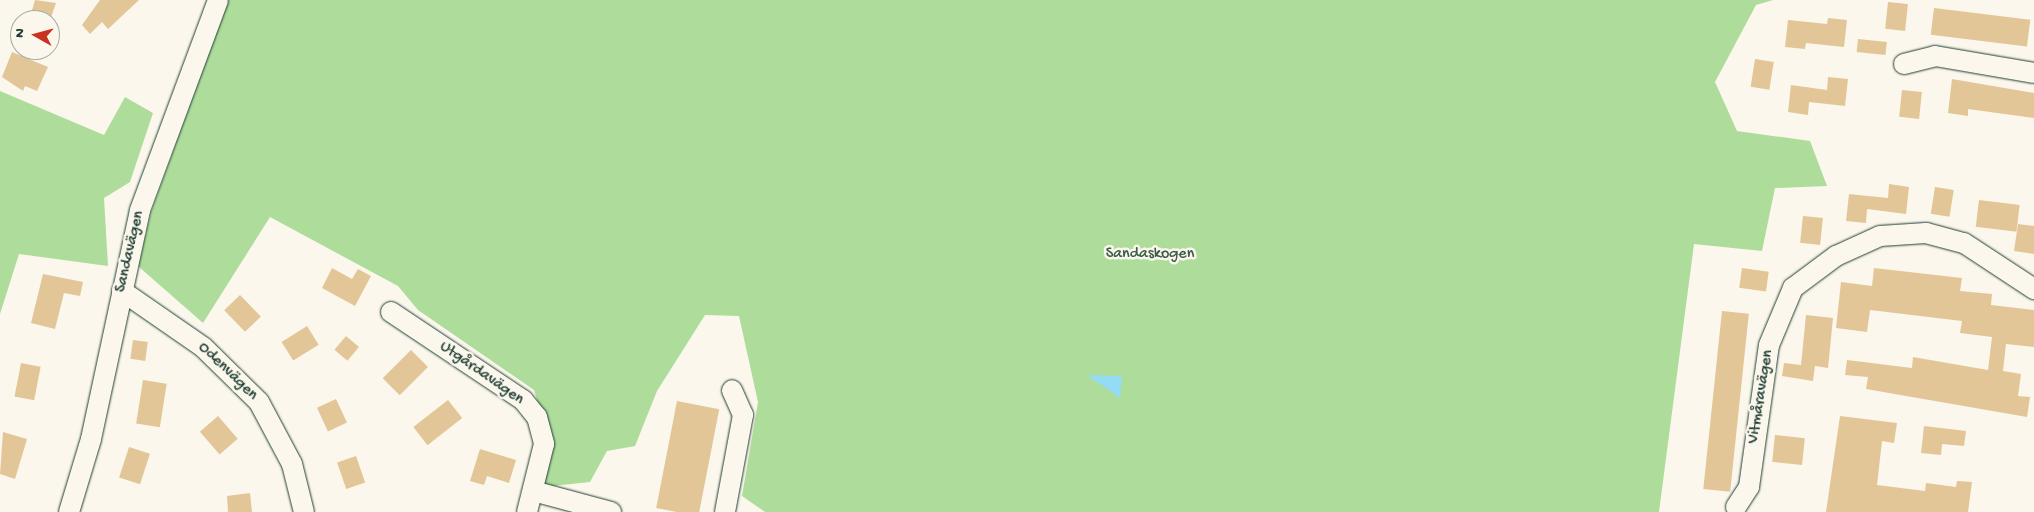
<!DOCTYPE html>
<html>
<head>
<meta charset="utf-8">
<style>
	body { margin:0 }
	#map { position:relative; width:2034px; height:512px; overflow:hidden; background:#fbf7ec; font-family:"Gochi Hand",sans-serif }
	div>[style] { position:absolute }
	[style*='--x'] { left:calc(var(--x)*1px); top:calc(var(--y)*1px); width:calc(var(--w)*1px); rotate:calc(var(--a)*1deg) }
	.green>* { inset:0; background:#aedc9b }
	.water>* { inset:0; background:#93dcf4 }
	.building>* { inset:0; background:#e3c697; transform-origin:0 0 }
	.roads { filter:drop-shadow(0 0 1px #1f3d34) drop-shadow(0 0 1px #1f3d34) }
	.minor>* { height:20px; margin:-10px; padding:0 10px; transform-origin:10px; border-radius:10px; background:#fbf7ec }
	span { translate:-50% -50%; white-space:nowrap; text-align:center; line-height:1.15; -webkit-text-stroke:5px #fbf7ec; paint-order:stroke }
	.street-label { font-size:16px; color:#1f3d34 }
	.park-label { font-size:16px; color:#3c5d49 }
	.north { position:absolute; left:10px; top:10px; width:50px; height:50px; box-sizing:border-box; background:#fbf7ec; border:1px solid #a3ada2; border-radius:50%; rotate:277deg; font-size:14px; font-weight:700; line-height:20px; text-align:center; color:#1f3d34 }
	.north::after { content:''; display:block; margin:auto; width:18px; height:22px; background:#c8321e; clip-path:polygon(50% 0,100% 100%,50% 72%,0 100%) }
</style>
</head>
<body>
<div id="map">
	<div class="green">
		<div style="clip-path:polygon(228px 0,1773px 0,1756px 5px,1715px 82px,1737px 131px,1810px 141px,1827px 186px,1775px 188px,1762px 251px,1694px 244px,1659px 512px,765px 512px,742px 496px,758px 402px,739px 316px,705px 315px,657px 391px,635px 446px,607px 451px,590px 482px,543px 487px,550px 445px,534px 390px,418px 310px,398px 286px,270px 217px,203px 323px,138px 266px,151px 212px)"></div>
		<div style="clip-path:polygon(0 91px,104px 135px,125px 97px,153px 113px,130px 182px,104px 198px,108px 266px,19px 254px,0 314px)"></div>
	</div>
	<div class="water">
		<div style="clip-path:polygon(1087px 375px,1122px 376px,1120px 398px)"></div>
	</div>
	<div class="building">
		<div style="clip-path:polygon(35px 0,56px 3px,50px 20px,31px 14px)"></div>
		<div style="clip-path:polygon(100px 0,139px 0,108px 29px,102px 22px,90px 34px,82px 25px)"></div>
		<div style="left:1888px;top:2px;width:20px;height:27px;rotate:6deg"></div>
		<div style="left:1934px;top:8px;width:97px;height:27px;rotate:7deg"></div>
		<div style="clip-path:polygon(1828px 18px,1847px 20px,1844px 47px,1806px 43px,1805px 49px,1785px 47px,1788px 20px,1827px 24px)"></div>
		<div style="left:1858px;top:39px;width:29px;height:13px;rotate:6deg"></div>
		<div style="clip-path:polygon(12px 52px,48px 67px,37px 91px,25px 86px,23px 91px,2px 77px)"></div>
		<div style="left:1755px;top:59px;width:19px;height:28px;rotate:9deg"></div>
		<div style="clip-path:polygon(1828px 77px,1848px 79px,1845px 106px,1809px 102px,1808px 115px,1788px 112px,1791px 85px,1827px 90px)"></div>
		<div style="clip-path:polygon(1952px 79px,2034px 93px,2034px 118px,1968px 109px,1968px 116px,1948px 113px)"></div>
		<div style="left:1902px;top:90px;width:20px;height:27px;rotate:6deg"></div>
		<div style="clip-path:polygon(1889px 184px,1909px 187px,1906px 214px,1867px 209px,1866px 223px,1846px 221px,1849px 194px,1888px 198px)"></div>
		<div style="left:1935px;top:187px;width:19px;height:27px;rotate:9deg"></div>
		<div style="left:1979px;top:200px;width:41px;height:27px;rotate:7deg"></div>
		<div style="left:1803px;top:216px;width:20px;height:27px;rotate:6deg"></div>
		<div style="clip-path:polygon(2018px 224px,2034px 226px,2034px 254px,2014px 251px)"></div>
		<div style="clip-path:polygon(332px 268px,352px 279px,358px 269px,371px 276px,355px 306px,322px 288px)"></div>
		<div style="left:1742px;top:268px;width:27px;height:20px;rotate:8deg"></div>
		<div style="clip-path:polygon(1874px 268px,1962px 278px,1960px 291px,1992px 294px,1991px 305px,2034px 310px,2034px 347px,2006px 344px,2003px 371px,2021px 374px,2018px 396px,2030px 397px,2027px 417px,1866px 389px,1868px 377px,1845px 375px,1847px 360px,1912px 368px,1913px 357px,1988px 370px,1992px 337px,1960px 333px,1962px 321px,1870px 310px,1867px 332px,1836px 328px,1841px 282px,1872px 286px)"></div>
		<div style="clip-path:polygon(43px 274px,83px 282px,80px 296px,64px 293px,55px 329px,31px 323px)"></div>
		<div style="left:240px;top:295px;width:30px;height:22px;rotate:46deg"></div>
		<div style="left:1722px;top:311px;width:27px;height:179px;rotate:6deg"></div>
		<div style="clip-path:polygon(1806px 315px,1833px 318px,1828px 368px,1815px 366px,1813px 381px,1782px 376px,1784px 363px,1801px 365px)"></div>
		<div style="left:307px;top:326px;width:22px;height:30px;rotate:58deg"></div>
		<div style="left:346px;top:336px;width:17px;height:18px;rotate:40deg"></div>
		<div style="left:133px;top:340px;width:15px;height:19px;rotate:8deg"></div>
		<div style="left:411px;top:350px;width:24px;height:40px;rotate:45deg"></div>
		<div style="left:21px;top:363px;width:20px;height:34px;rotate:11deg"></div>
		<div style="left:143px;top:380px;width:24px;height:44px;rotate:9deg"></div>
		<div style="left:336px;top:399px;width:26px;height:21px;rotate:65deg"></div>
		<div style="left:448px;top:400px;width:23px;height:44px;rotate:52deg"></div>
		<div style="left:677px;top:401px;width:43px;height:109px;rotate:11deg"></div>
		<div style="left:218px;top:416px;width:30px;height:24px;rotate:49deg"></div>
		<div style="clip-path:polygon(1840px 416px,1897px 423px,1894px 443px,1882px 441px,1877px 485px,1925px 491px,1926px 483px,1956px 487px,1957px 481px,1972px 482px,1968px 512px,1826px 512px)"></div>
		<div style="clip-path:polygon(1924px 426px,1966px 431px,1964px 446px,1942px 444px,1941px 455px,1921px 453px)"></div>
		<div style="clip-path:polygon(3px 432px,27px 439px,15px 479px,0 474px)"></div>
		<div style="left:1775px;top:435px;width:30px;height:27px;rotate:6deg"></div>
		<div style="left:129px;top:447px;width:22px;height:32px;rotate:18deg"></div>
		<div style="clip-path:polygon(480px 449px,516px 460px,509px 483px,487px 476px,484px 485px,470px 481px)"></div>
		<div style="left:356px;top:456px;width:28px;height:20px;rotate:71deg"></div>
		<div style="clip-path:polygon(250px 493px,252px 512px,228px 512px,227px 496px)"></div>
	</div>
	<div class="roads">
		<div class="minor">
			<div style="--x:1904;--y:64;--w:32;--a:-14"></div>
			<div style="--x:1935;--y:56;--w:100;--a:9.7"></div>
			<div style="--x:122;--y:291;--w:98;--a:34.7"></div>
			<div style="--x:203;--y:347;--w:78;--a:44.5"></div>
			<div style="--x:259;--y:402;--w:70;--a:62"></div>
			<div style="--x:292;--y:464;--w:49;--a:76"></div>
			<div style="--x:391;--y:312;--w:159;--a:33.7"></div>
			<div style="--x:523;--y:400;--w:22;--a:51"></div>
			<div style="--x:537;--y:417;--w:28;--a:75"></div>
			<div style="--x:544;--y:444;--w:70;--a:104"></div>
			<div style="--x:533;--y:491;--w:81;--a:15.1"></div>
			<div style="--x:1736;--y:507;--w:24;--a:-57"></div>
			<div style="--x:1749;--y:487;--w:143;--a:-82"></div>
			<div style="--x:1769;--y:345;--w:62;--a:-67.2"></div>
			<div style="--x:1793;--y:288;--w:54;--a:-36.7"></div>
			<div style="--x:1836;--y:256;--w:48;--a:-24.4"></div>
			<div style="--x:1880;--y:236;--w:46;--a:-3.7"></div>
			<div style="--x:1926;--y:233;--w:39;--a:15"></div>
			<div style="--x:1964;--y:243;--w:84;--a:33.3"></div>
			<div style="--x:69;--y:512;--w:76;--a:-73.2"></div>
			<div style="--x:91;--y:439;--w:234;--a:-77.9"></div>
			<div style="--x:140;--y:210;--w:224;--a:-69.6"></div>
			<div style="--x:725;--y:512;--w:99;--a:-79.5"></div>
			<div style="--x:743;--y:415;--w:27;--a:-114"></div>
		</div>
	</div>
	<div class="street-label">
		<span style="left:131px;top:252px;rotate:-77deg">Sandavägen</span>
		<span style="left:227px;top:372px;rotate:44deg">Odenvägen</span>
		<span style="left:481px;top:374px;rotate:35deg">Utgårdavägen</span>
		<span style="left:1762px;top:397px;rotate:-81deg">Vitmåravägen</span>
	</div>
	<div class="park-label">
		<span style="left:1150px;top:255px">Sandaskogen</span>
	</div>
	<div class="north">N</div>
</div>
</body>
</html>
